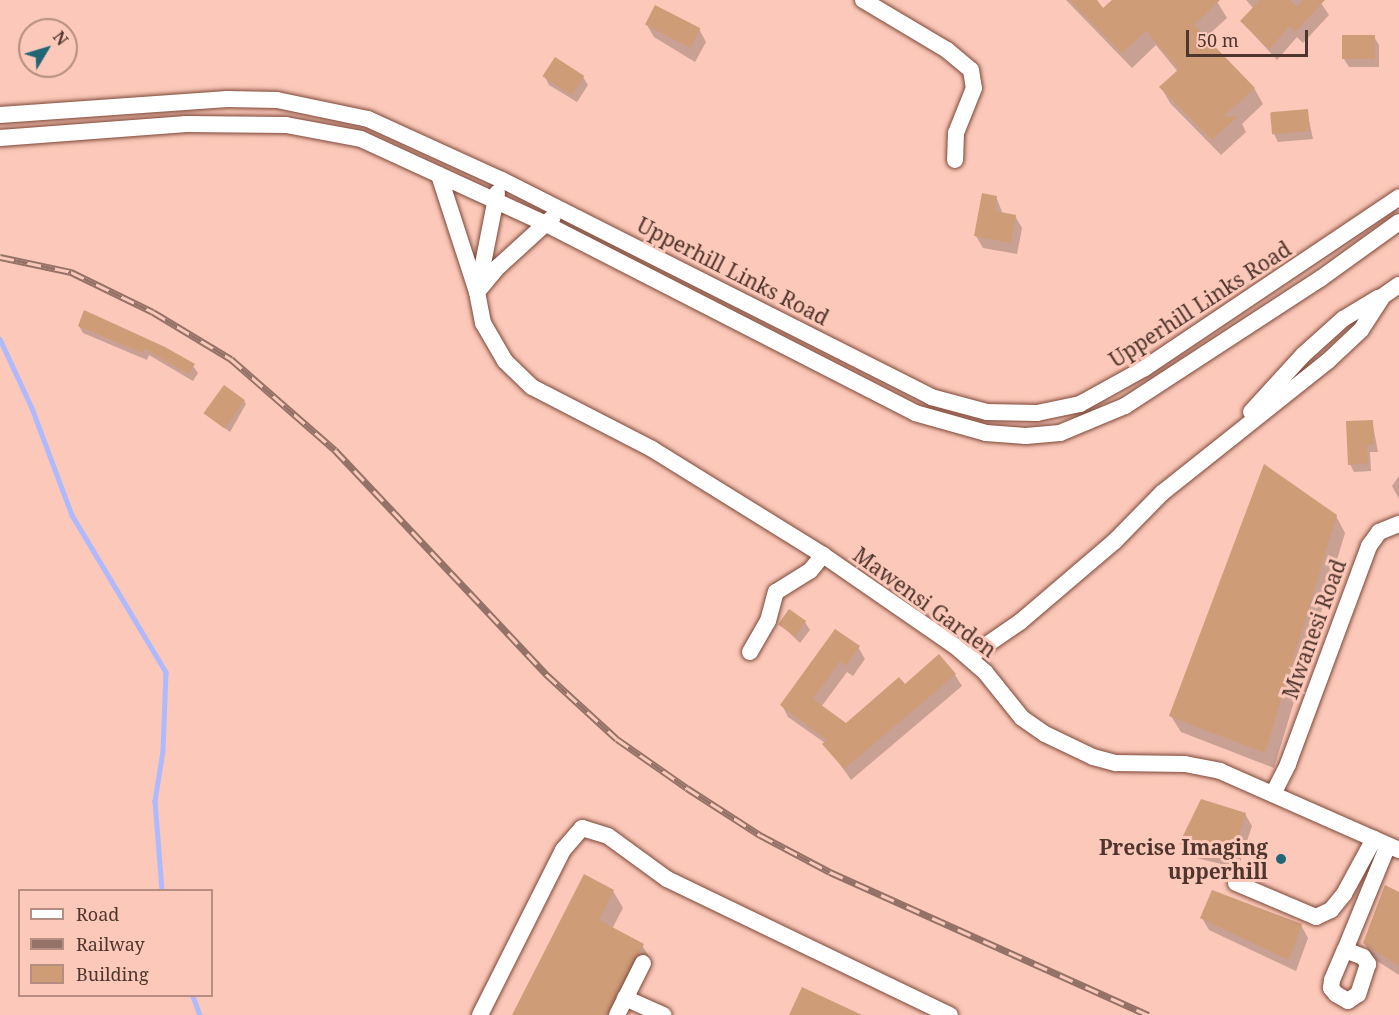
<!DOCTYPE html>
<html>
<head>
<meta charset="utf-8">
<style>
	body { margin:0 }
	#map { position:relative; width:1399px; height:1015px; overflow:hidden; background:#fbc8b9; font-family:"Noto Serif",serif }
	div>[style] { position:absolute }
	[style*='--x'] { left:calc(var(--x)*1px); top:calc(var(--y)*1px); width:calc(var(--w)*1px); rotate:calc(var(--a)*1deg) }
	.shadow>* { inset:0; background:#0003 }
	.stream>* { height:4.5px; margin:-2.25px; padding:0 2.25px; transform-origin:2.25px; border-radius:2.25px; background:#afb9fd }
	.building>* { inset:0; background:#cf9c78; transform-origin:0 0 }
	.roads { filter:drop-shadow(0 0 2px #7d4737) drop-shadow(0 0 2px #7d4737) }
	.minor>* { height:16px; margin:-8px; padding:0 8px; transform-origin:8px; border-radius:8px; background:#fff }
	.rail>* { height:7px; margin-top:-3.5px; transform-origin:0; background:repeating-linear-gradient(90deg,#fbc8b9 0 14px,#957267 0 28px); box-sizing:border-box; border-block:2px solid #957267 }
	.dots>* { width:16px; height:16px; translate:-50% -50%; box-sizing:border-box; border:3px solid #fbc8b9; border-radius:50% }
	span { translate:-50% -50%; white-space:nowrap; text-align:center; line-height:1.15; -webkit-text-stroke:6px #fbc8b9; paint-order:stroke }
	.street-label { font-size:21px; color:#4e352d }
	.poi-label { font-size:21px; color:#4e352d; font-weight:700 }
	.right { translate:-100% -50%; text-align:right }
	.legend { position:absolute; left:18px; top:889px; width:195px; height:108px; box-sizing:border-box; background:#fbc8b9; border:2px solid #b68d81; margin:0; padding:8px 10px; list-style:none; font-size:18px; color:#4e352d }
	.legend li { display:flex; align-items:center; gap:12px; height:30px }
	.legend b { width:30px; border:2px solid #b68d81 }
	.north { position:absolute; left:18px; top:18px; width:60px; height:60px; box-sizing:border-box; background:#fbc8b9; border:2px solid #b68d81; border-radius:50%; rotate:52deg; font-size:16px; font-weight:700; line-height:24px; text-align:center; color:#4e352d }
	.north::after { content:''; display:block; margin:auto; width:21px; height:27px; background:#216677; clip-path:polygon(50% 0,100% 100%,50% 72%,0 100%) }
	.scale { position:absolute; left:1186px; top:30px; width:122px; height:27px; box-sizing:border-box; border:3px solid #4e352d; border-top:0; padding-left:8px; font-size:18px; line-height:21px; white-space:nowrap; color:#4e352d; -webkit-text-stroke:4px #fbc8b9; paint-order:stroke }
</style>
</head>
<body>
<div id="map">
	<div class="shadow">
		<div style="clip-path:polygon(1066px 0,1095px 0,1103px 10px,1114px 0,1216px 0,1227px 18px,1205px 38px,1254px 88px,1263px 104px,1242px 124px,1246px 132px,1221px 155px,1170px 103px,1161px 87px,1178px 72px,1156px 45px,1132px 68px)"></div>
		<div style="clip-path:polygon(1246px 0,1319px 0,1329px 15px,1303px 43px,1297px 37px,1277px 60px,1242px 22px,1254px 9px)"></div>
		<div style="clip-path:polygon(656px 7px,699px 29px,706px 42px,695px 62px,654px 37px,647px 25px)"></div>
		<div style="clip-path:polygon(1374px 37px,1379px 45px,1379px 67px,1349px 67px,1344px 59px)"></div>
		<div style="clip-path:polygon(545px 77px,583px 77px,588px 85px,577px 102px,549px 85px)"></div>
		<div style="clip-path:polygon(1307px 111px,1313px 139px,1278px 142px,1274px 134px)"></div>
		<div style="clip-path:polygon(996px 197px,1003px 214px,1015px 216px,1022px 228px,1017px 254px,983px 248px,976px 236px)"></div>
		<div style="clip-path:polygon(79px 326px,193px 366px,198px 373px,193px 381px,149px 355px,147px 360px,83px 333px)"></div>
		<div style="clip-path:polygon(244px 401px,246px 404px,230px 432px,206px 414px)"></div>
		<div style="clip-path:polygon(1372px 421px,1378px 452px,1370px 452px,1371px 471px,1354px 472px,1350px 464px)"></div>
		<div style="clip-path:polygon(1399px 476px,1399px 499px,1392px 486px)"></div>
		<div style="clip-path:polygon(1336px 516px,1345px 533px,1274px 768px,1181px 732px,1171px 716px)"></div>
		<div style="clip-path:polygon(805px 622px,810px 630px,800px 643px,780px 624px)"></div>
		<div style="clip-path:polygon(835px 631px,858px 647px,865px 659px,853px 676px,847px 672px,821px 707px,846px 725px,905px 686px,955px 675px,962px 686px,851px 780px,825px 743px,788px 717px,782px 705px)"></div>
		<div style="clip-path:polygon(1245px 814px,1252px 826px,1238px 868px,1188px 856px,1181px 844px)"></div>
		<div style="clip-path:polygon(585px 876px,613px 891px,623px 908px,612px 929px,642px 945px,652px 962px,624px 1015px,514px 1015px)"></div>
		<div style="clip-path:polygon(1399px 893px,1399px 975px,1374px 959px,1364px 943px)"></div>
		<div style="clip-path:polygon(1202px 918px,1301px 925px,1308px 938px,1296px 971px,1209px 930px)"></div>
	</div>
	<div class="stream">
		<div style="--x:0;--y:339;--w:76;--a:65.1"></div>
		<div style="--x:32;--y:408;--w:114;--a:69.5"></div>
		<div style="--x:72;--y:515;--w:183;--a:59.1"></div>
		<div style="--x:166;--y:672;--w:79;--a:92.2"></div>
		<div style="--x:163;--y:751;--w:51;--a:99.1"></div>
		<div style="--x:155;--y:801;--w:89;--a:85.5"></div>
		<div style="--x:193;--y:996;--w:20;--a:70"></div>
	</div>
	<div class="building">
		<div style="clip-path:polygon(1069px 0,1097px 0,1103px 8px,1112px 0,1220px 0,1194px 25px,1255px 88px,1223px 117px,1238px 116px,1212px 140px,1159px 87px,1179px 69px,1146px 31px,1122px 53px)"></div>
		<div style="clip-path:polygon(1260px 0,1289px 0,1297px 7px,1303px 0,1325px 0,1295px 32px,1290px 26px,1269px 49px,1240px 21px)"></div>
		<div style="left:655px;top:5px;width:51px;height:22px;rotate:27deg"></div>
		<div style="left:1375px;top:35px;width:24px;height:33px;rotate:90deg"></div>
		<div style="left:555px;top:57px;width:35px;height:23px;rotate:33deg"></div>
		<div style="left:1308px;top:109px;width:22px;height:38px;rotate:85deg"></div>
		<div style="clip-path:polygon(982px 193px,997px 196px,995px 211px,1016px 215px,1011px 243px,974px 236px)"></div>
		<div style="clip-path:polygon(84px 310px,165px 347px,195px 364px,189px 374px,145px 349px,143px 353px,78px 326px)"></div>
		<div style="left:224px;top:385px;width:26px;height:35px;rotate:36deg"></div>
		<div style="clip-path:polygon(1373px 420px,1374px 444px,1367px 445px,1368px 463px,1348px 465px,1346px 421px)"></div>
		<div style="clip-path:polygon(1264px 464px,1337px 515px,1265px 753px,1169px 716px)"></div>
		<div style="left:789px;top:609px;width:21px;height:19px;rotate:35deg"></div>
		<div style="clip-path:polygon(835px 629px,860px 646px,846px 666px,840px 661px,813px 699px,846px 723px,899px 677px,905px 684px,939px 654px,956px 674px,844px 769px,822px 744px,827px 740px,780px 705px)"></div>
		<div style="clip-path:polygon(1201px 799px,1246px 813px,1232px 856px,1179px 844px)"></div>
		<div style="clip-path:polygon(584px 874px,614px 890px,599px 920px,644px 944px,606px 1015px,512px 1015px)"></div>
		<div style="clip-path:polygon(1385px 885px,1399px 892px,1399px 966px,1363px 943px)"></div>
		<div style="clip-path:polygon(1212px 890px,1302px 924px,1289px 960px,1200px 918px)"></div>
		<div style="clip-path:polygon(802px 987px,862px 1015px,789px 1015px)"></div>
	</div>
	<div class="roads">
		<div class="minor">
			<div style="--x:863;--y:0;--w:98;--a:30.8"></div>
			<div style="--x:947;--y:50;--w:31;--a:40"></div>
			<div style="--x:971;--y:70;--w:18;--a:81"></div>
			<div style="--x:974;--y:88;--w:48;--a:111.8"></div>
			<div style="--x:956;--y:133;--w:27;--a:92"></div>
			<div style="--x:0;--y:115;--w:228;--a:-4"></div>
			<div style="--x:227;--y:99;--w:50;--a:1.1"></div>
			<div style="--x:277;--y:100;--w:93;--a:11.8"></div>
			<div style="--x:368;--y:119;--w:147;--a:24.5"></div>
			<div style="--x:502;--y:180;--w:481;--a:26.8"></div>
			<div style="--x:931;--y:397;--w:58;--a:15"></div>
			<div style="--x:987;--y:412;--w:50;--a:1.1"></div>
			<div style="--x:1037;--y:413;--w:44;--a:-11.8"></div>
			<div style="--x:1080;--y:404;--w:74;--a:-29"></div>
			<div style="--x:1145;--y:368;--w:306;--a:-33.9"></div>
			<div style="--x:0;--y:138;--w:187;--a:-4.3"></div>
			<div style="--x:186;--y:124;--w:100;--a:0.6"></div>
			<div style="--x:286;--y:125;--w:76;--a:10.6"></div>
			<div style="--x:361;--y:139;--w:206;--a:24.7"></div>
			<div style="--x:548;--y:225;--w:412;--a:27.1"></div>
			<div style="--x:915;--y:413;--w:74;--a:15.7"></div>
			<div style="--x:986;--y:433;--w:40;--a:4.3"></div>
			<div style="--x:1026;--y:436;--w:34;--a:-5"></div>
			<div style="--x:1060;--y:433;--w:70;--a:-22.6"></div>
			<div style="--x:1125;--y:406;--w:233;--a:-33.1"></div>
			<div style="--x:1320;--y:279;--w:97;--a:-35.8"></div>
			<div style="--x:439;--y:175;--w:123;--a:72"></div>
			<div style="--x:477;--y:292;--w:32;--a:79"></div>
			<div style="--x:483;--y:323;--w:44;--a:59.9"></div>
			<div style="--x:505;--y:361;--w:37;--a:44"></div>
			<div style="--x:532;--y:387;--w:135;--a:27.3"></div>
			<div style="--x:652;--y:449;--w:201;--a:31.8"></div>
			<div style="--x:823;--y:555;--w:160;--a:34.6"></div>
			<div style="--x:955;--y:646;--w:40;--a:41"></div>
			<div style="--x:985;--y:672;--w:59;--a:51.2"></div>
			<div style="--x:1022;--y:718;--w:28;--a:35"></div>
			<div style="--x:1045;--y:734;--w:53;--a:25.6"></div>
			<div style="--x:1093;--y:757;--w:24;--a:15"></div>
			<div style="--x:1116;--y:763;--w:69;--a:0.8"></div>
			<div style="--x:1185;--y:764;--w:36;--a:11"></div>
			<div style="--x:1220;--y:771;--w:196;--a:23.8"></div>
			<div style="--x:478;--y:289;--w:98;--a:-78.8"></div>
			<div style="--x:477;--y:292;--w:33;--a:-50"></div>
			<div style="--x:498;--y:267;--w:74;--a:-42.3"></div>
			<div style="--x:1251;--y:412;--w:77;--a:-47.6"></div>
			<div style="--x:1303;--y:355;--w:54;--a:-42"></div>
			<div style="--x:1343;--y:319;--w:41;--a:-31"></div>
			<div style="--x:750;--y:652;--w:36;--a:-60"></div>
			<div style="--x:768;--y:621;--w:30;--a:-75"></div>
			<div style="--x:776;--y:592;--w:40;--a:-32"></div>
			<div style="--x:810;--y:571;--w:21;--a:-51"></div>
			<div style="--x:969;--y:657;--w:62;--a:-34.5"></div>
			<div style="--x:1020;--y:622;--w:125;--a:-40.5"></div>
			<div style="--x:1115;--y:541;--w:67;--a:-45.6"></div>
			<div style="--x:1162;--y:493;--w:212;--a:-38.5"></div>
			<div style="--x:1328;--y:361;--w:45;--a:-43.2"></div>
			<div style="--x:1361;--y:330;--w:40;--a:-57.1"></div>
			<div style="--x:1383;--y:296;--w:19;--a:-35"></div>
			<div style="--x:1273;--y:794;--w:34;--a:-63"></div>
			<div style="--x:1288;--y:764;--w:233;--a:-69.6"></div>
			<div style="--x:1369;--y:546;--w:17;--a:-54"></div>
			<div style="--x:1379;--y:532;--w:22;--a:-22"></div>
			<div style="--x:1236;--y:883;--w:87;--a:23"></div>
			<div style="--x:1316;--y:917;--w:17;--a:-25"></div>
			<div style="--x:1331;--y:910;--w:21;--a:-51"></div>
			<div style="--x:1344;--y:894;--w:63;--a:-61.4"></div>
			<div style="--x:1345;--y:950;--w:19;--a:21"></div>
			<div style="--x:1363;--y:957;--w:9;--a:54"></div>
			<div style="--x:1368;--y:964;--w:32;--a:108"></div>
			<div style="--x:1358;--y:994;--w:12;--a:145"></div>
			<div style="--x:1348;--y:1001;--w:14;--a:-150"></div>
			<div style="--x:1336;--y:994;--w:8;--a:-130"></div>
			<div style="--x:1331;--y:988;--w:8;--a:-83"></div>
			<div style="--x:1332;--y:980;--w:33;--a:-67"></div>
			<div style="--x:1345;--y:950;--w:113;--a:-67.7"></div>
			<div style="--x:625;--y:998;--w:42;--a:24.1"></div>
			<div style="--x:480;--y:1015;--w:185;--a:-63.3"></div>
			<div style="--x:563;--y:850;--w:29;--a:-49"></div>
			<div style="--x:582;--y:828;--w:27;--a:17"></div>
			<div style="--x:608;--y:836;--w:73;--a:36.1"></div>
			<div style="--x:667;--y:879;--w:314;--a:25.7"></div>
			<div style="--x:617;--y:1015;--w:58;--a:-63.4"></div>
		</div>
	</div>
	<div class="rail">
		<div style="--x:0;--y:257;--w:73;--a:11.9"></div>
		<div style="--x:71;--y:272;--w:91;--a:26"></div>
		<div style="--x:153;--y:312;--w:91;--a:31.1"></div>
		<div style="--x:231;--y:359;--w:138;--a:41.2"></div>
		<div style="--x:335;--y:450;--w:308;--a:46.7"></div>
		<div style="--x:546;--y:674;--w:96;--a:42.5"></div>
		<div style="--x:617;--y:739;--w:85;--a:35"></div>
		<div style="--x:687;--y:788;--w:87;--a:32.8"></div>
		<div style="--x:760;--y:835;--w:79;--a:27.9"></div>
		<div style="--x:830;--y:872;--w:349;--a:24.2"></div>
	</div>
	<div class="dots">
		<div style="left:1281px;top:859px;background:#216677"></div>
	</div>
	<div class="street-label">
		<span style="left:733px;top:271px;rotate:27deg">Upperhill Links Road</span>
		<span style="left:1200px;top:304px;rotate:-33deg">Upperhill Links Road</span>
		<span style="left:925px;top:602px;rotate:36deg">Mawensi Garden</span>
		<span style="left:1314px;top:629px;rotate:-70deg">Mwanesi Road</span>
	</div>
	<div class="poi-label">
		<span class="right" style="left:1268px;top:859px">Precise Imaging<br>upperhill</span>
	</div>
	<ul class="legend">
	<li><b style="height:8px;background:#fff"></b>Road</li>
	<li><b style="height:8px;background:#957267"></b>Railway</li>
	<li><b style="height:16px;background:#cf9c78"></b>Building</li>
	</ul>
	<div class="north">N</div>
	<div class="scale">50 m</div>
</div>
</body>
</html>
